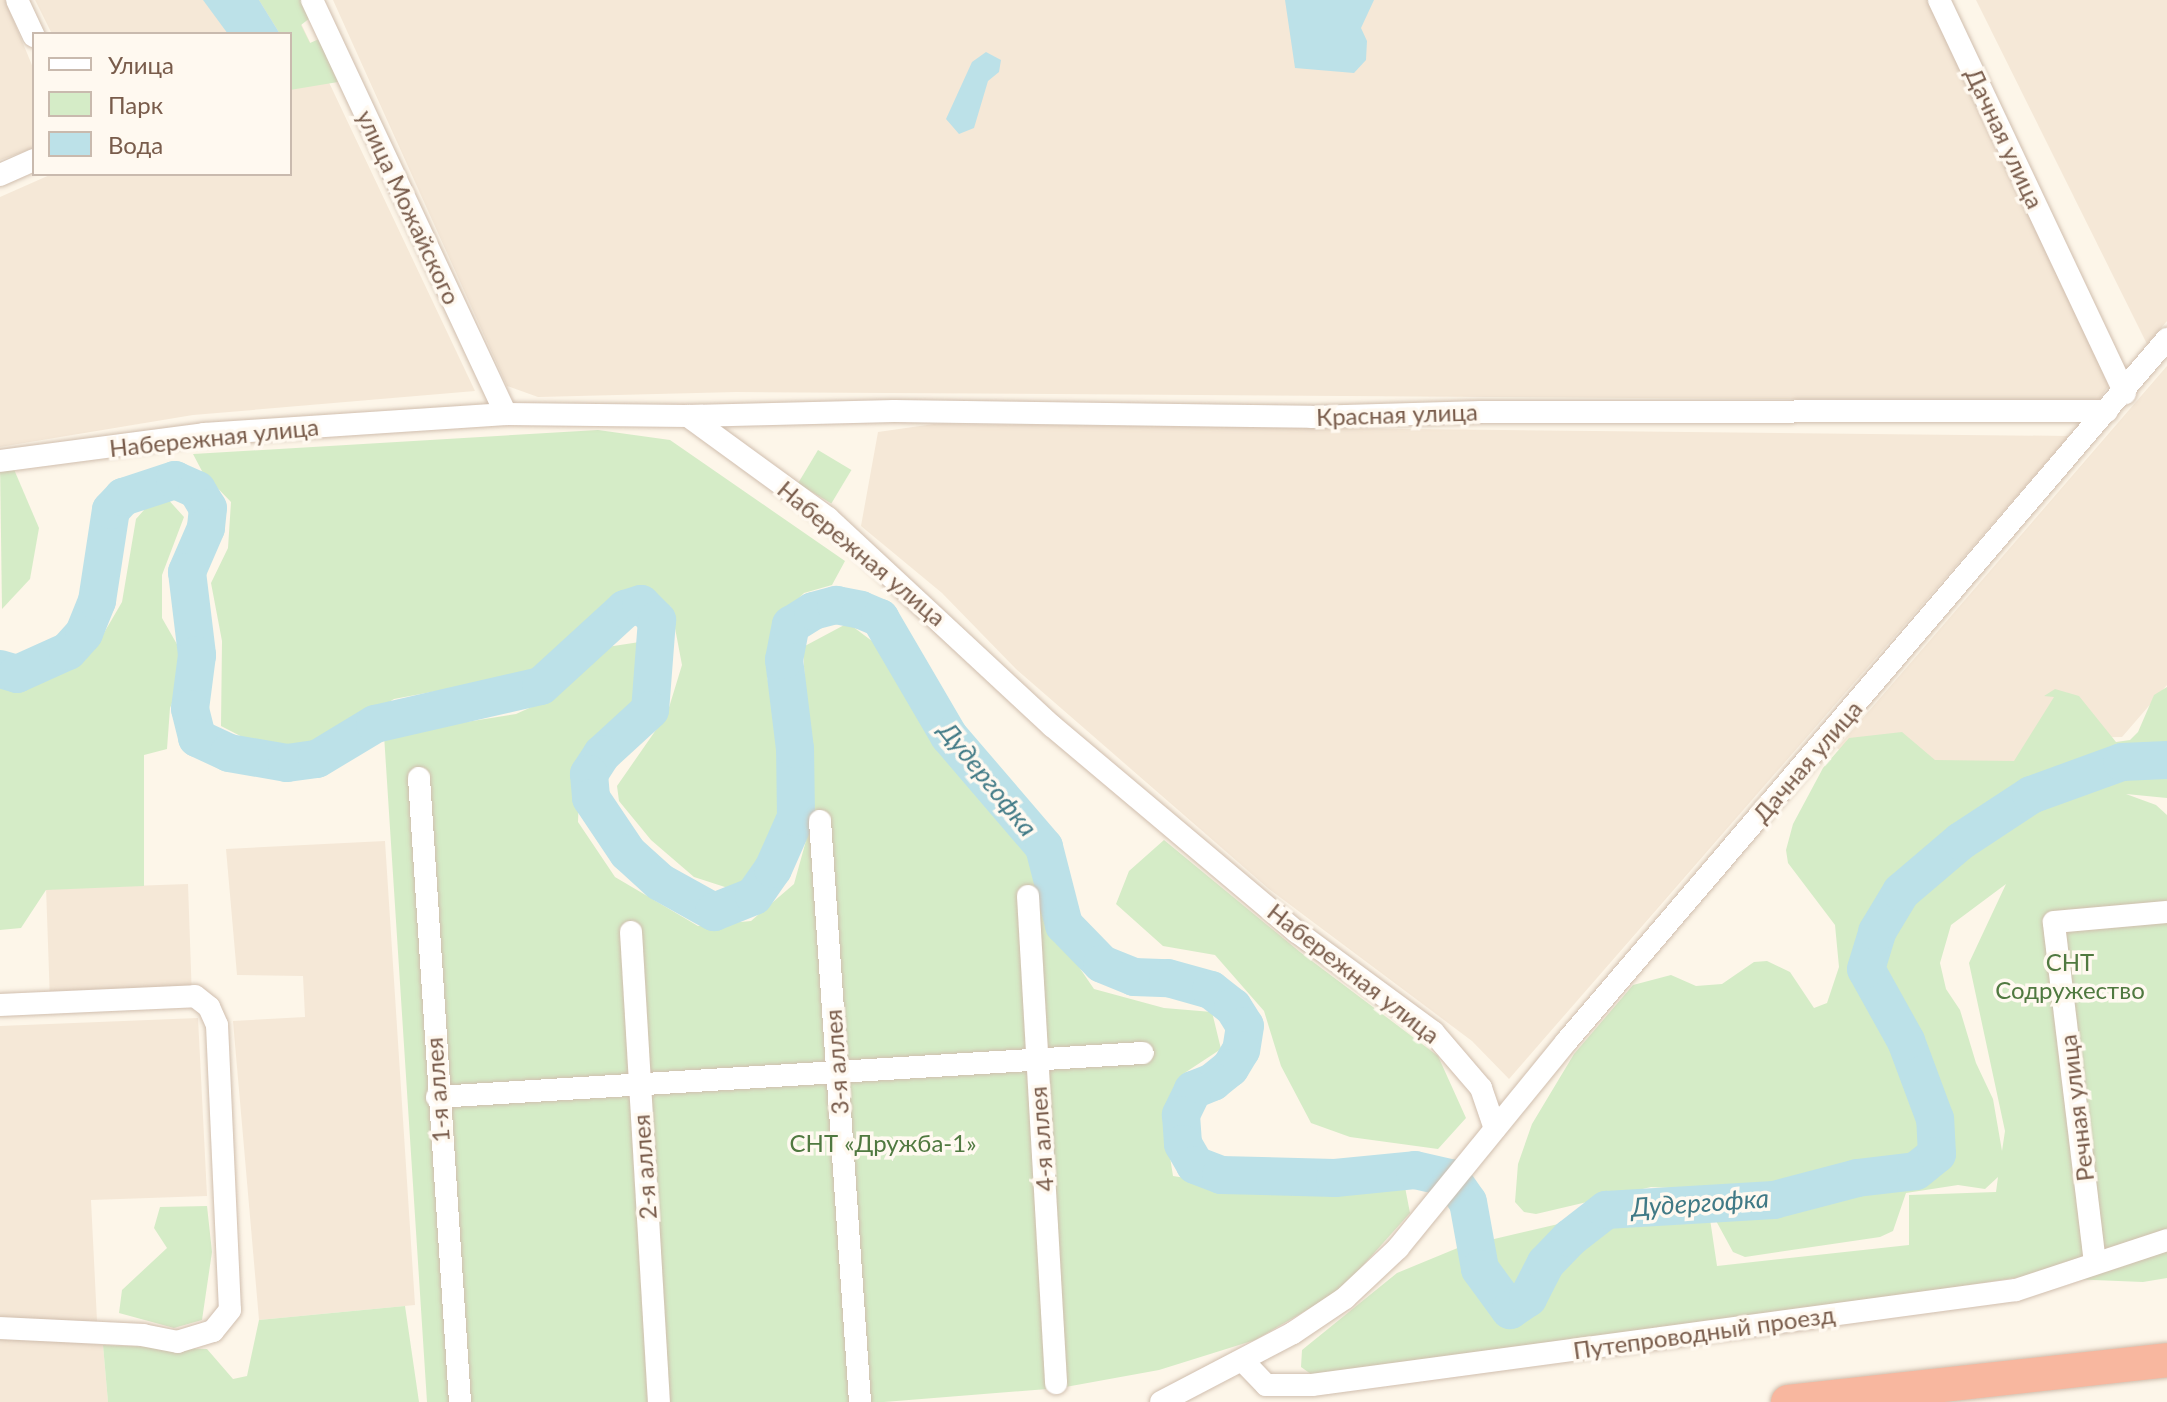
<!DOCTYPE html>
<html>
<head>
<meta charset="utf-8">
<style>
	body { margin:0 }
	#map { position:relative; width:2167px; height:1402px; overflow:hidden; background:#fdf6e9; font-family:Lato,sans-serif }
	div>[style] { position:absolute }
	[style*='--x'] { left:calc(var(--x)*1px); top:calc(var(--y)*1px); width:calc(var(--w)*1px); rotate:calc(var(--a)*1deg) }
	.residential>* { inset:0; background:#f5e8d7; transform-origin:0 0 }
	.green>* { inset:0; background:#d5ecc7; transform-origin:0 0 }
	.water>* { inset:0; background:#bce1e8 }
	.river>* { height:38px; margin:-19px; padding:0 19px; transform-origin:19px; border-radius:19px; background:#bce1e8 }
	.roads { filter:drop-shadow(0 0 2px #d0beae) drop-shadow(0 0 2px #d0beae) }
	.minor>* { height:22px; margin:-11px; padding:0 11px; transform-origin:11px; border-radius:11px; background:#fff }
	.highway>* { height:34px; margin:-17px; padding:0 17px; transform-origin:17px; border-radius:17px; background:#f8b79f }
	span { translate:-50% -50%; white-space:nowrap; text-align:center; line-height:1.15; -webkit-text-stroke:7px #fff9f0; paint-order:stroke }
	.street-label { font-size:24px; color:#795c4b }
	.park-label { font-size:24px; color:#507940 }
	.water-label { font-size:26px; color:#417a86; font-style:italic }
	.legend { position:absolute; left:32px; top:32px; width:260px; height:144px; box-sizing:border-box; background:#fff9f0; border:2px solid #c9baae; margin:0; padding:10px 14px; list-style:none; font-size:24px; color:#795c4b }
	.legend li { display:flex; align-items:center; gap:16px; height:40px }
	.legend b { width:40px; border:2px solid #c9baae }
</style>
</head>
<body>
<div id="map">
	<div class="residential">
		<div style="clip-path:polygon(0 0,5px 0,34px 70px,34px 148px,0 160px)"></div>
		<div style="clip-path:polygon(35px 0,290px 0,475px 391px,193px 415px,0 447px,0 197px,52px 174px,290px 174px,290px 34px,52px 34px)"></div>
		<div style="clip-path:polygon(333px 0,1932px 0,2118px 372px,2098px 401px,736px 392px,538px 397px,507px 386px)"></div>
		<div style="clip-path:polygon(1976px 0,2167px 0,2167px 321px,2147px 344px)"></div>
		<div style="clip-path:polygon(2167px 366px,2167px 685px,2122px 737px,2045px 738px,2014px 774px,1887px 791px,1837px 748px)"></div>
		<div style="clip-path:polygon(934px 424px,2069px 436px,1509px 1079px,1472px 1041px,1269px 889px,1016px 669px,942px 593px,861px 526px,878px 432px)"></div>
		<div style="clip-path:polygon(385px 841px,415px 1305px,259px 1320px,233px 1021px,305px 1017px,303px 976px,237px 975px,226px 849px)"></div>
		<div style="left:188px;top:884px;width:102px;height:142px;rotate:88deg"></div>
		<div style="clip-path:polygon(198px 1018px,207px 1196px,91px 1200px,97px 1321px,0 1324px,0 1026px)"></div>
		<div style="clip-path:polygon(0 1337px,103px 1345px,108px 1402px,0 1402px)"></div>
	</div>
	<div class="green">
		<div style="clip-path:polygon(259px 0,301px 0,310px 18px,301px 25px,310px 43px,319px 39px,338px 82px,290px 90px,290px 34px,280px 34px)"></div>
		<div style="clip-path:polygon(598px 430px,670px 440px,845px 561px,832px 585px,804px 593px,788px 609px,770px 640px,767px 677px,791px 774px,789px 811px,774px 854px,751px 888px,728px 888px,694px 877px,651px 840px,619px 801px,617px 786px,667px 714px,682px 665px,671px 607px,654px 596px,633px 597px,587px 626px,566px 654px,538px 672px,394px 699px,316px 746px,254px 743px,221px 726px,222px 641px,211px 583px,228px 548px,231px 502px,203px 473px,193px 454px)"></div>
		<div style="left:818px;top:450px;width:39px;height:39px;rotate:31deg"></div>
		<div style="clip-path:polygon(10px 460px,39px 528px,30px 579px,2px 609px,0 461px)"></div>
		<div style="clip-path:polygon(165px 496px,184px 517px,162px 575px,162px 618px,178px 646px,180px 683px,170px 708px,167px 749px,144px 755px,144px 886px,46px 890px,21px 928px,0 930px,0 684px,49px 679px,78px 665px,94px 650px,122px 602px,136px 519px,152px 501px)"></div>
		<div style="clip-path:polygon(848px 623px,884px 650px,939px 738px,1028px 852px,1053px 929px,1094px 989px,1164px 1008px,1212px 1012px,1221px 1049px,1183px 1074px,1163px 1112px,1173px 1176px,1249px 1188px,1405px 1187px,1410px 1213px,1340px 1291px,1255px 1340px,1159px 1370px,1060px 1388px,884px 1402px,427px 1402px,384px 735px,516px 714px,556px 696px,607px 647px,646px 641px,633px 712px,580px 767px,578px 822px,615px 877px,698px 926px,751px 921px,794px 884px,812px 819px,803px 647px)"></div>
		<div style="clip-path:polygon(evenodd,2167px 687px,2167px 798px,2126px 794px,2156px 805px,2167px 815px,2167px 1278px,2143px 1282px,2021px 1277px,1325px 1384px,1301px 1367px,1302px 1350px,1397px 1273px,1460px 1247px,1610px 1212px,1710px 1219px,1717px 1266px,1909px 1245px,1909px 1195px,1996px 1192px,1998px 1177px,1985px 1189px,1958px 1185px,1906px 1193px,1893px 1231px,1880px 1237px,1745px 1257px,1733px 1252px,1702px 1195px,1690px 1189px,1651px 1187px,1536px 1214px,1524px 1212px,1515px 1202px,1518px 1164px,1532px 1124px,1574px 1054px,1633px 985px,1671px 975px,1696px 986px,1722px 984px,1754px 962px,1767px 961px,1790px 972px,1814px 1008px,1827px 1003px,1839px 967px,1835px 925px,1788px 863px,1786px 850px,1793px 824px,1823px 768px,1849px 738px,1902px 732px,1935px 760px,2014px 761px,2054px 697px,2044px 696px,2055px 689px,2079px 696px,2116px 742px,2130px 740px,2138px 732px,2154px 695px,2167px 687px,2006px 884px,1969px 963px,2005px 1131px,2002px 1151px,1993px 1099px,1976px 1063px,1960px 1010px,1946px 989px,1940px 963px,1951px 925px,2006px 884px)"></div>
		<div style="clip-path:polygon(1164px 840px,1300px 952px,1438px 1056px,1466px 1118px,1438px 1149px,1350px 1137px,1311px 1123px,1281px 1066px,1264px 1011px,1215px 955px,1163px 946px,1116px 904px,1129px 871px)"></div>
		<div style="clip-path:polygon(207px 1206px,212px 1252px,202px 1320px,174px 1328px,119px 1313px,122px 1290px,167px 1248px,154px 1228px,160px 1207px)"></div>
		<div style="clip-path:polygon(405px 1306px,419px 1402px,108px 1402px,103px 1345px,207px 1349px,233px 1379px,247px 1376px,259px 1320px)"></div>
	</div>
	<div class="water">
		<div style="clip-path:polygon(203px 0,259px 0,280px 34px,228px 34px)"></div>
		<div style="clip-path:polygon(1285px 0,1374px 0,1361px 28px,1367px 41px,1366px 60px,1354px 73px,1295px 68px)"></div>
		<div style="clip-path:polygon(986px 52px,1001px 60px,999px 72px,988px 81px,974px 128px,959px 134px,946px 119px,972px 62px)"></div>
	</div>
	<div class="river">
		<div style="--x:0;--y:669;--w:18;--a:16"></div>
		<div style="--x:17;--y:674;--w:56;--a:-24.3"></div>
		<div style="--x:68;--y:651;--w:24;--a:-48"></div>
		<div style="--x:84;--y:633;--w:35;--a:-68"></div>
		<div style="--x:97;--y:601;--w:92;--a:-81.3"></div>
		<div style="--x:111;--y:510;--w:18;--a:-47"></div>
		<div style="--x:123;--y:497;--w:55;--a:-18.1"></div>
		<div style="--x:175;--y:480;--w:24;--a:24"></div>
		<div style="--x:197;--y:490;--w:21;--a:59"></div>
		<div style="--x:208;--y:508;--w:20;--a:96"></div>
		<div style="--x:206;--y:528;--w:48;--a:113.4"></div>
		<div style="--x:187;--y:572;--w:84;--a:83.1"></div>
		<div style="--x:197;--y:655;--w:54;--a:97.4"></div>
		<div style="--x:190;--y:709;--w:30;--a:76"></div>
		<div style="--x:197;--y:738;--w:35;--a:25"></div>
		<div style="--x:229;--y:753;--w:59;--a:9.8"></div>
		<div style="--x:287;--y:763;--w:30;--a:-8"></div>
		<div style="--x:317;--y:759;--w:68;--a:-31.1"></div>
		<div style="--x:375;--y:724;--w:170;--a:-12.9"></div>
		<div style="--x:541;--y:686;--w:114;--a:-42.5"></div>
		<div style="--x:625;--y:609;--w:17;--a:-17"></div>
		<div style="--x:641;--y:604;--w:23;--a:45"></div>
		<div style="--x:657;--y:620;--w:90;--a:94.4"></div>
		<div style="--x:650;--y:710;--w:65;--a:137.5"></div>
		<div style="--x:602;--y:754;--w:24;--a:123"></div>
		<div style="--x:589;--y:774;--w:24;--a:85"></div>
		<div style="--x:591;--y:798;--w:66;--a:56.1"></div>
		<div style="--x:628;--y:853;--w:43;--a:42.2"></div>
		<div style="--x:660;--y:882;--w:62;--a:29.1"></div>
		<div style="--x:714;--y:912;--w:43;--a:-21.8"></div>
		<div style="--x:754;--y:896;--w:33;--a:-55"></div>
		<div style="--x:773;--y:869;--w:57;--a:-66.1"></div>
		<div style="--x:796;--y:817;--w:68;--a:-90.8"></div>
		<div style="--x:795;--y:749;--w:90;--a:-97"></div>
		<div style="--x:784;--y:660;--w:36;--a:-79"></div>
		<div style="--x:791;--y:625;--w:26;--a:-32"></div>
		<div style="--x:813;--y:611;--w:24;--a:-15"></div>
		<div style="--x:836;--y:605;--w:25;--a:11"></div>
		<div style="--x:861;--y:610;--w:21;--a:23"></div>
		<div style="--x:880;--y:618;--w:137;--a:59.7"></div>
		<div style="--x:949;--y:736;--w:146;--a:49.4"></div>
		<div style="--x:1044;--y:847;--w:81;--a:75.6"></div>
		<div style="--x:1064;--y:925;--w:54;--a:45.7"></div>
		<div style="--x:1102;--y:964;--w:35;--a:22"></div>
		<div style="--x:1134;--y:977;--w:34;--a:2"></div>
		<div style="--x:1168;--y:978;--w:45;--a:15.6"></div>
		<div style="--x:1211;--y:990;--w:28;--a:38"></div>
		<div style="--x:1233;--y:1007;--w:22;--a:58"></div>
		<div style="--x:1245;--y:1026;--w:24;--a:99"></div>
		<div style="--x:1241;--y:1050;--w:21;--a:121"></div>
		<div style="--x:1230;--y:1068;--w:22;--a:141"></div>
		<div style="--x:1213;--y:1082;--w:22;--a:158"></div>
		<div style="--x:1193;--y:1090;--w:28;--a:116"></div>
		<div style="--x:1181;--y:1115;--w:29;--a:86"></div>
		<div style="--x:1183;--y:1144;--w:24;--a:60"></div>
		<div style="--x:1195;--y:1165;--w:28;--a:21"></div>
		<div style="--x:1221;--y:1175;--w:114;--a:1.5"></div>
		<div style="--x:1335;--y:1178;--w:80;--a:-5.7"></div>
		<div style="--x:1415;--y:1170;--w:37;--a:13"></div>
		<div style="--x:1451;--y:1178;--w:29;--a:55"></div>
		<div style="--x:1468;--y:1202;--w:68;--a:79.8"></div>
		<div style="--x:1480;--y:1269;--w:51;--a:53.8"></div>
		<div style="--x:1510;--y:1310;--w:22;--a:-34"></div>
		<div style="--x:1528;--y:1298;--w:39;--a:-63"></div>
		<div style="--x:1546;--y:1263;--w:35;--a:-46"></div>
		<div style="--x:1570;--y:1238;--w:46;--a:-37.9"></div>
		<div style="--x:1606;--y:1210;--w:168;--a:-3.4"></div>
		<div style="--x:1774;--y:1200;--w:86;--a:-14.8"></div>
		<div style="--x:1857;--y:1178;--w:59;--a:-6.8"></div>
		<div style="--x:1916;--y:1171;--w:27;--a:-39"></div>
		<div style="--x:1937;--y:1154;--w:35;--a:-93"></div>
		<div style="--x:1935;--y:1119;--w:83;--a:-110.4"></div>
		<div style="--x:1906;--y:1041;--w:82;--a:-119.1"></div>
		<div style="--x:1866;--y:969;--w:39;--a:-73"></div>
		<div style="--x:1877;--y:932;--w:47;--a:-59"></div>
		<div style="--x:1901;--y:892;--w:79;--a:-40.4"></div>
		<div style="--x:1961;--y:841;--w:84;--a:-33.3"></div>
		<div style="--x:2031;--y:795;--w:97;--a:-19.9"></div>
		<div style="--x:2122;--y:762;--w:45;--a:-2.5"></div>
	</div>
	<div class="roads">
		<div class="minor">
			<div style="--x:17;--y:0;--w:40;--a:65"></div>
			<div style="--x:312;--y:0;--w:457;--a:64.9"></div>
			<div style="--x:1939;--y:0;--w:435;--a:64.7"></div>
			<div style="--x:0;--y:175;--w:37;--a:-24"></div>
			<div style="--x:688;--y:416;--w:173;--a:36.1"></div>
			<div style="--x:828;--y:518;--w:306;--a:42.9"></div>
			<div style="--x:1052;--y:726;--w:320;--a:40.1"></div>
			<div style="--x:1297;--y:932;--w:169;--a:36.3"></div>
			<div style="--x:1433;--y:1032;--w:74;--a:49.4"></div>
			<div style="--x:1481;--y:1088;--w:43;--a:71.1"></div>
			<div style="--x:0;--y:461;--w:206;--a:-7.5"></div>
			<div style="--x:204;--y:434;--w:303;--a:-3.8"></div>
			<div style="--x:506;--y:414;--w:182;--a:0.6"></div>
			<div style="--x:688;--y:416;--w:206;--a:-1.4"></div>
			<div style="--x:894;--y:411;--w:417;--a:0.8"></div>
			<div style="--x:1311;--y:417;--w:170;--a:-1.7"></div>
			<div style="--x:1481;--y:412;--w:626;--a:-0.09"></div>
			<div style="--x:419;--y:778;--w:625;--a:86.24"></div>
			<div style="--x:820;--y:821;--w:582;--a:86.06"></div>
			<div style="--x:1028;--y:896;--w:488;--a:86.7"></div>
			<div style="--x:631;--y:932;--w:471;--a:86.6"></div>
			<div style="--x:0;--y:1005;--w:195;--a:-2.6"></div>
			<div style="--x:195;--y:996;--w:18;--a:38"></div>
			<div style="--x:209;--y:1007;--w:20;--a:66"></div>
			<div style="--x:217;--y:1025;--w:285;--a:87.4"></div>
			<div style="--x:230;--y:1310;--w:27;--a:129"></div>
			<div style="--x:213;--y:1331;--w:37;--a:163"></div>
			<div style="--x:178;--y:1342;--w:36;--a:-169"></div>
			<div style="--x:143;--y:1335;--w:143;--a:-177.2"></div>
			<div style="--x:437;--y:1097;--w:707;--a:-3.57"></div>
			<div style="--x:2095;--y:1263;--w:343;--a:-96.9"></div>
			<div style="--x:2054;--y:922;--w:113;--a:-5.1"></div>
			<div style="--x:1244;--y:1362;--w:32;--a:46"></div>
			<div style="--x:1266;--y:1385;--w:46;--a:0"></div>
			<div style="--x:1312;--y:1385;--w:710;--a:-7.69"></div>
			<div style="--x:2016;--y:1290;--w:159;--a:-18.3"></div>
			<div style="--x:1161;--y:1402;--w:149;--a:-27.6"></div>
			<div style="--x:1293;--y:1333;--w:63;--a:-33.9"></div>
			<div style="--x:1345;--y:1298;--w:73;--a:-43.3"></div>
			<div style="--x:1398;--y:1248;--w:266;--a:-50.8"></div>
			<div style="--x:1566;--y:1042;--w:925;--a:-49.47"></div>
		</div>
		<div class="highway">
			<div style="--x:1788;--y:1402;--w:381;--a:-6.3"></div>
		</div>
	</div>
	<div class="street-label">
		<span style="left:2005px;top:138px;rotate:65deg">Дачная улица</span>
		<span style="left:409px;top:207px;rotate:65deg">улица Можайского</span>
		<span style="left:1397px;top:414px;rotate:-2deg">Красная улица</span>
		<span style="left:214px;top:437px;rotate:-6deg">Набережная улица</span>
		<span style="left:862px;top:553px;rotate:40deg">Набережная улица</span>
		<span style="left:1807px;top:761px;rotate:-49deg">Дачная улица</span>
		<span style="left:1354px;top:973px;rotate:38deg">Набережная улица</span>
		<span style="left:836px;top:1062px;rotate:-94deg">3-я аллея</span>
		<span style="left:437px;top:1090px;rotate:-94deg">1-я аллея</span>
		<span style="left:2076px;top:1108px;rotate:-97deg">Речная улица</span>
		<span style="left:1041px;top:1139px;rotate:-94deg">4-я аллея</span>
		<span style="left:644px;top:1167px;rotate:-94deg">2-я аллея</span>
		<span style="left:1704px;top:1332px;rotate:-8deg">Путепроводный проезд</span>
	</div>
	<div class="park-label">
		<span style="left:2070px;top:976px">СНТ<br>Содружество</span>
		<span style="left:883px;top:1143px">СНТ «Дружба-1»</span>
	</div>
	<div class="water-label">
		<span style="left:988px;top:779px;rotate:51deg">Дудергофка</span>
		<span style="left:1700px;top:1203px;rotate:-4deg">Дудергофка</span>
	</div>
	<ul class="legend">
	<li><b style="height:10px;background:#fff"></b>Улица</li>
	<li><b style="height:22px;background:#d5ecc7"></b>Парк</li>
	<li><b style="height:22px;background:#bce1e8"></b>Вода</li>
	</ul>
</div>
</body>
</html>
